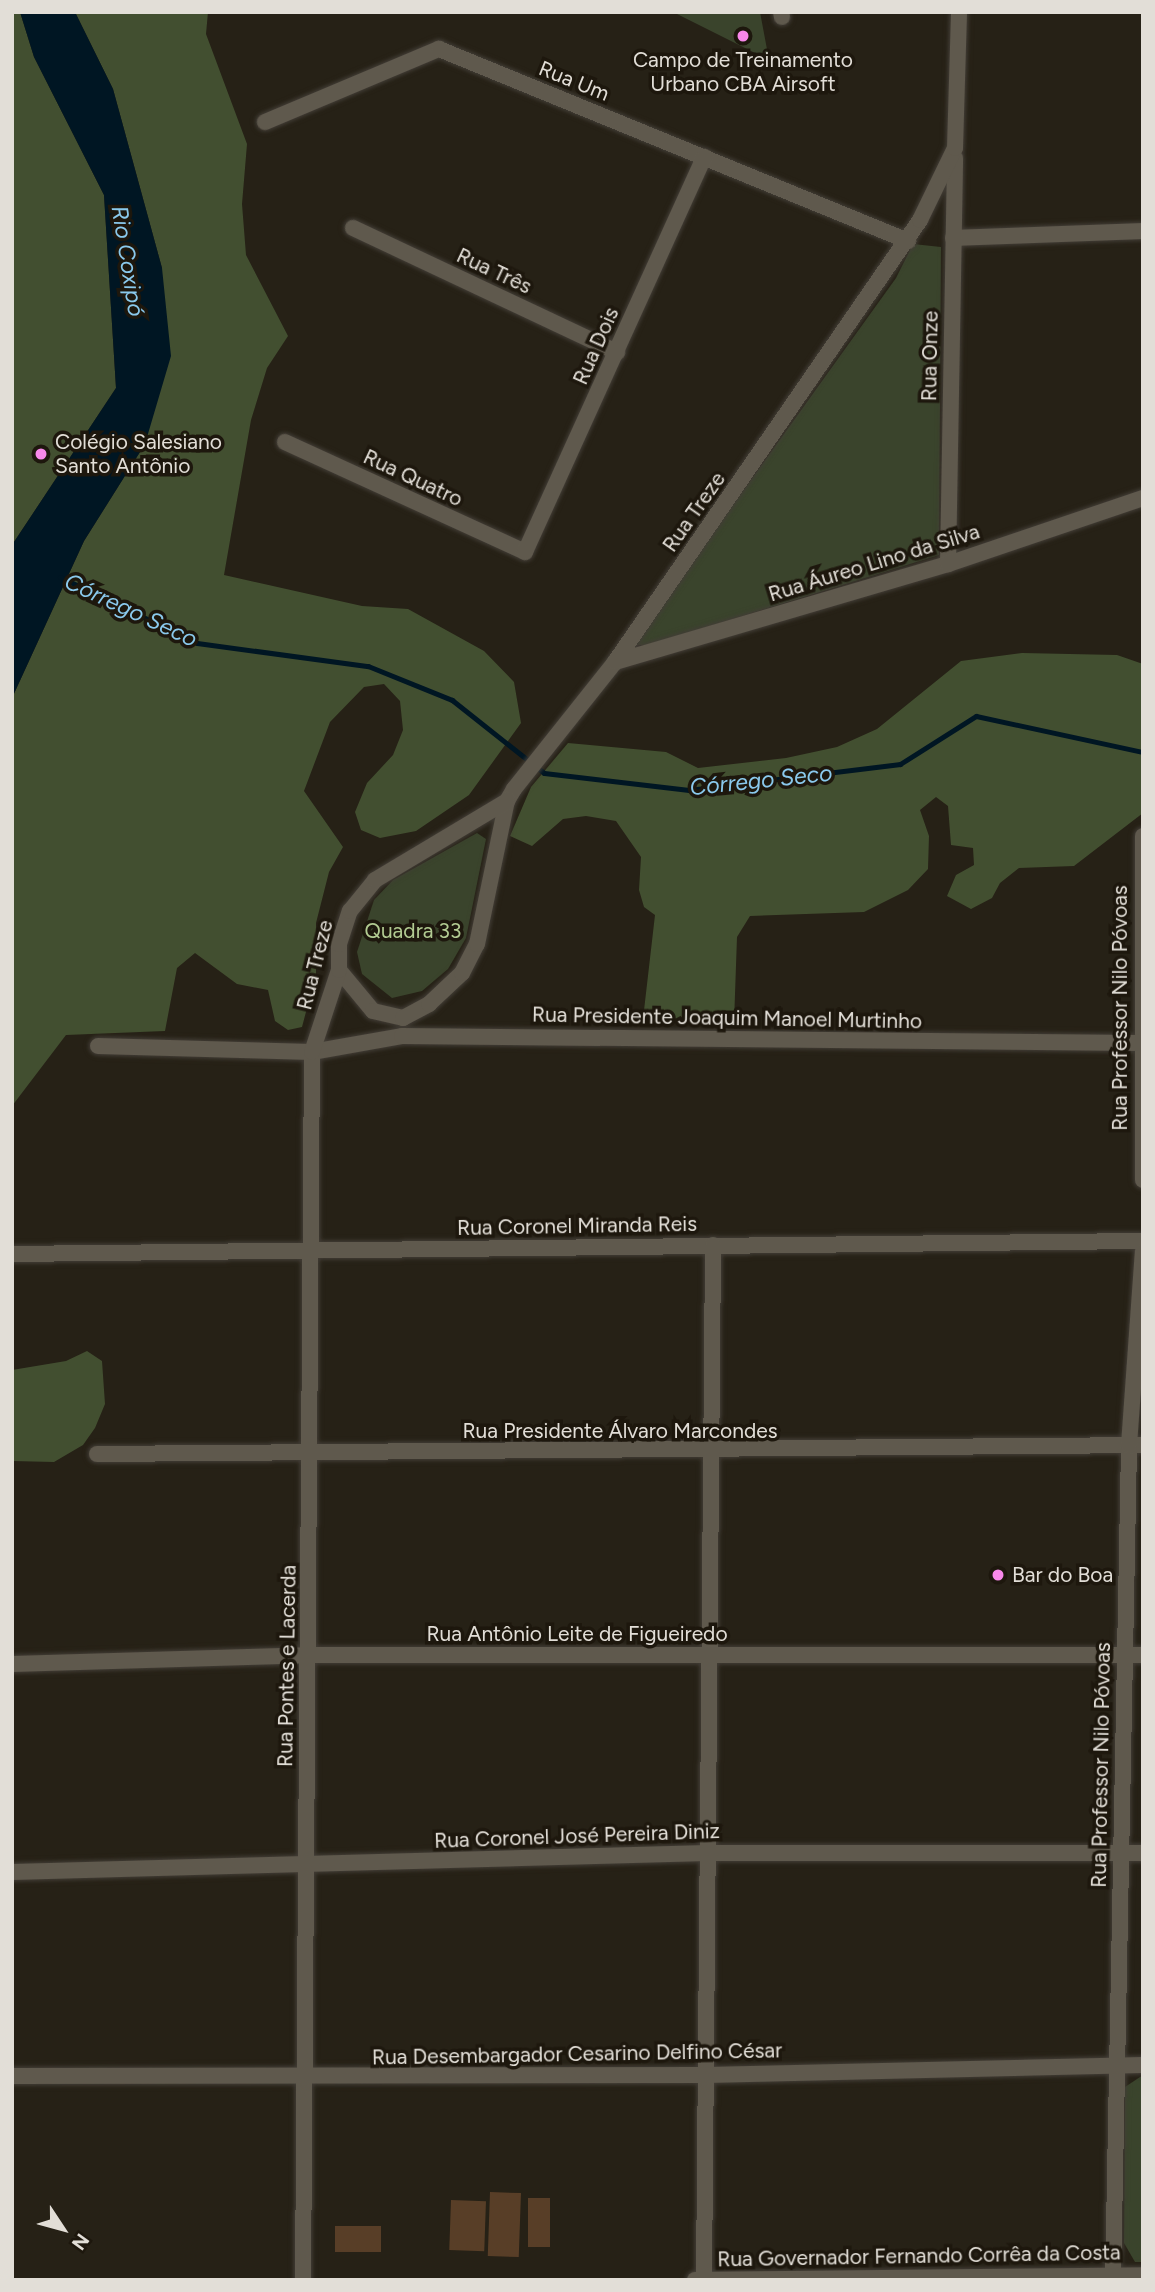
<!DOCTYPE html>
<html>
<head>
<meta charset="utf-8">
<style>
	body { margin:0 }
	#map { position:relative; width:1155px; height:2292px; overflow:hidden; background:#262116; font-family:Figtree,sans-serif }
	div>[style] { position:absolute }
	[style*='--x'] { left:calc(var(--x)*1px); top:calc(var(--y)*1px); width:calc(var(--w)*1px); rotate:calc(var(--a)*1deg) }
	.green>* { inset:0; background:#3a442c }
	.forest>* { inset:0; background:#424f30 }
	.water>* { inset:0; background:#001623 }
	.stream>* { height:5px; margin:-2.5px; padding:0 2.5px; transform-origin:2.5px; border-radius:2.5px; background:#001623 }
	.building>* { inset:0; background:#583e27; transform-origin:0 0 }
	.roads { filter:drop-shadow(0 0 2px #423d36) drop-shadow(0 0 2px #423d36) }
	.street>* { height:16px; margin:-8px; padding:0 8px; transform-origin:8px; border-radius:8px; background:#5f594d }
	.dots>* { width:19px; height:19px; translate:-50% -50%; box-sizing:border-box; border:4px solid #1d170d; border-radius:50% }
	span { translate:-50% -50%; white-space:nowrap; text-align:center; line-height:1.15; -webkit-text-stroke:7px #1d170d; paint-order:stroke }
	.poi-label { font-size:21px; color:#e2ded7 }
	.left { translate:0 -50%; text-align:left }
	.street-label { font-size:21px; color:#e2ded7 }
	.park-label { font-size:21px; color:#b2cb92 }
	.water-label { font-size:23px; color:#8ac9ec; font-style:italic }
	.frame { position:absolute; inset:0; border:14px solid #e2ded7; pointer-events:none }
	.north { position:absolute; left:28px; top:2194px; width:70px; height:70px; -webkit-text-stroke:5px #1d170d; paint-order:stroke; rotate:126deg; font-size:19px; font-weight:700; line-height:28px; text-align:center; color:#e2ded7 }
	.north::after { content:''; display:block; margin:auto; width:24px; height:32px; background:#e2ded7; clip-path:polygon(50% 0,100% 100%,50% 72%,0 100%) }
</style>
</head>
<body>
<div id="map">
	<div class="green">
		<div style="clip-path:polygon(673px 12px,760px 12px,769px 60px)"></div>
		<div style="clip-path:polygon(913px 244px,941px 247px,939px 555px,646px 646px,633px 644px,896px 278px)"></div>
		<div style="clip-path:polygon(477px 833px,486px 839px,466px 938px,448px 969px,422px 991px,392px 998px,362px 974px,357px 952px,374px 900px,393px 880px)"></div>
		<div style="clip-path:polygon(1143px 2075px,1143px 2262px,1135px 2262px,1124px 2243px,1125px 2087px)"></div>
	</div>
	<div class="forest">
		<div style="clip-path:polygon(12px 12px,20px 12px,34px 57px,104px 195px,116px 388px,12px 545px)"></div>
		<div style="clip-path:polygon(75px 12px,208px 12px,206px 34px,247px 144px,242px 204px,246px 255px,288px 336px,267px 368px,251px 420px,224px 575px,362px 606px,408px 609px,484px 651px,514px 682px,521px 723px,469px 795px,416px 831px,380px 838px,361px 830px,355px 812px,367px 783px,393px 755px,403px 730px,400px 701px,384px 684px,364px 687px,330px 722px,304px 791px,343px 847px,329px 872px,316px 923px,316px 974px,302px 1027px,288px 1030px,275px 1021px,268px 990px,237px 984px,195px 953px,177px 968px,165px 1031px,66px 1035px,12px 1106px,12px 698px,84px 541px,145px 444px,162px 268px,113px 89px)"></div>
		<div style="clip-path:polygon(1022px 653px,1117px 655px,1143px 664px,1143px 813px,1074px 866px,1019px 868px,1000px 883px,992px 898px,971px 909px,947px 896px,956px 875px,974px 865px,973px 848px,951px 845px,948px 806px,936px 797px,920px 810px,929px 836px,928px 869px,908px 890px,864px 912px,750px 916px,737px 937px,734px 1023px,707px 1027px,643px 1019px,655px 915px,644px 907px,639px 890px,641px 857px,616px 821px,586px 816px,563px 819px,532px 846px,510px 836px,531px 787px,568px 743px,666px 752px,698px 768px,786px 758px,837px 747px,877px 729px,961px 661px)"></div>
		<div style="clip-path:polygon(87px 1351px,102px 1361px,105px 1404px,95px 1428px,83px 1445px,54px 1462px,12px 1461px,12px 1370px,66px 1361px)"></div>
	</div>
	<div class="water">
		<div style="clip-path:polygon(20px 12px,75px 12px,113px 89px,162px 268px,171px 356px,145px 444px,84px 541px,12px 698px,12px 545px,116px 388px,104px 195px,34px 57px)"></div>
	</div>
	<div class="stream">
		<div style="--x:60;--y:577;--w:152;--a:25.7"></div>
		<div style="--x:197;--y:643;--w:173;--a:7.7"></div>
		<div style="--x:368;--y:666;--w:91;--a:22"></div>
		<div style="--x:452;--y:700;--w:117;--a:38.4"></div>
		<div style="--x:544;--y:773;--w:146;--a:6.7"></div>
		<div style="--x:689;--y:790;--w:213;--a:-7"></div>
		<div style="--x:900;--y:764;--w:90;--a:-32.3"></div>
		<div style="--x:976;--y:716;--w:171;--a:12.2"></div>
	</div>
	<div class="building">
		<div style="left:490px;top:2192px;width:31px;height:64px;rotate:2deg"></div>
		<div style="left:528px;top:2198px;width:22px;height:49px"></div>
		<div style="left:451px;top:2200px;width:35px;height:50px;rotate:2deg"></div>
		<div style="left:381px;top:2226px;width:26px;height:46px;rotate:90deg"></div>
	</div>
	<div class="roads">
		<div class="street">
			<div style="--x:781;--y:12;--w:5;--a:79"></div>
			<div style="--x:265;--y:122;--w:189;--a:-22.8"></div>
			<div style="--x:439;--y:49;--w:507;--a:22.26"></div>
			<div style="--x:353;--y:228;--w:292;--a:25.2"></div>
			<div style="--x:953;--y:238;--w:190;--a:-2.1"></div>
			<div style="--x:285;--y:442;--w:264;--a:24.6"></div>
			<div style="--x:525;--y:552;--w:434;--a:-65.6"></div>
			<div style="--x:948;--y:564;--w:406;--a:-89"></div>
			<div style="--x:615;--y:662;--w:347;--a:-16.4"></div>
			<div style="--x:948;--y:564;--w:206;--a:-18.7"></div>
			<div style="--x:1143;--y:836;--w:344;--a:90"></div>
			<div style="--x:339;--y:970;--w:53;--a:50.3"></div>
			<div style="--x:373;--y:1011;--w:31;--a:13"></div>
			<div style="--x:403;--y:1018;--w:30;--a:-28"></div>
			<div style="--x:429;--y:1004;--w:45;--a:-43.2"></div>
			<div style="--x:462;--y:973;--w:33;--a:-63"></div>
			<div style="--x:477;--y:944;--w:146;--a:-78.2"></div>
			<div style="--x:507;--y:801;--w:14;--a:-60"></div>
			<div style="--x:514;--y:789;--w:162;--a:-51.5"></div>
			<div style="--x:615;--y:662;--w:537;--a:-55.39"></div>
			<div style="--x:920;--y:220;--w:80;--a:-64.1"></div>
			<div style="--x:955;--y:148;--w:136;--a:-88.3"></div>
			<div style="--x:98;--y:1046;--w:214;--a:1.6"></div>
			<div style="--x:312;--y:1052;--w:91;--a:-10.1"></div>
			<div style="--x:402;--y:1036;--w:741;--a:0.54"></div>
			<div style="--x:12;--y:1254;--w:1131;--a:-0.66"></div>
			<div style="--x:97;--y:1454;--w:1046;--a:-0.49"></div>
			<div style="--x:12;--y:1664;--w:295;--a:-1.7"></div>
			<div style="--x:307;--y:1655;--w:836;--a:0"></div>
			<div style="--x:12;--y:1872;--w:696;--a:-1.56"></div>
			<div style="--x:708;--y:1853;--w:435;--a:0"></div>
			<div style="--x:12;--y:2076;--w:694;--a:-0.08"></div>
			<div style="--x:706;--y:2075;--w:437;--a:-1.3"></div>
			<div style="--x:303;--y:2280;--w:1228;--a:-89.58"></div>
			<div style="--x:312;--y:1052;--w:86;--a:-71.8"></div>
			<div style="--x:339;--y:970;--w:26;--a:-90"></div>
			<div style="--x:339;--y:944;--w:35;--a:-72"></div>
			<div style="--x:350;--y:911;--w:40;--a:-51"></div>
			<div style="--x:375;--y:880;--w:154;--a:-30.9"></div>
			<div style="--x:695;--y:2280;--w:448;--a:-0.6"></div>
			<div style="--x:704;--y:2280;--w:1035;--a:-89.5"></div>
			<div style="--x:1113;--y:2280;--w:835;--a:-88.9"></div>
			<div style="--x:1129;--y:1445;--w:194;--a:-85.9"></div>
		</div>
	</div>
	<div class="dots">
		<div style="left:743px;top:36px;background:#f888ea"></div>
		<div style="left:41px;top:454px;background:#f888ea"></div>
		<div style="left:998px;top:1575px;background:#f888ea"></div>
	</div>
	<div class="poi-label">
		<span style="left:743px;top:72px">Campo de Treinamento<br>Urbano CBA Airsoft</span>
		<span class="left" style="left:55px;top:454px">Colégio Salesiano<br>Santo Antônio</span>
		<span class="left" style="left:1012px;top:1575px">Bar do Boa</span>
	</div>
	<div class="street-label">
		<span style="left:574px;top:81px;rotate:22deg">Rua Um</span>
		<span style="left:494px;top:271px;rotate:25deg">Rua Três</span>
		<span style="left:596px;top:346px;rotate:-66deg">Rua Dois</span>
		<span style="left:930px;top:356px;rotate:-89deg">Rua Onze</span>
		<span style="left:413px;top:478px;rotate:25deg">Rua Quatro</span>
		<span style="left:694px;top:512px;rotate:-55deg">Rua Treze</span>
		<span style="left:874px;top:563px;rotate:-17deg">Rua Áureo Lino da Silva</span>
		<span style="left:315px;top:965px;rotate:-76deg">Rua Treze</span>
		<span style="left:1120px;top:1008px;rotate:-90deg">Rua Professor Nilo Póvoas</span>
		<span style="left:727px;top:1018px;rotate:1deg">Rua Presidente Joaquim Manoel Murtinho</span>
		<span style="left:577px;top:1226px;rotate:-1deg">Rua Coronel Miranda Reis</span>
		<span style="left:620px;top:1431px">Rua Presidente Álvaro Marcondes</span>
		<span style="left:577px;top:1634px">Rua Antônio Leite de Figueiredo</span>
		<span style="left:287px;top:1666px;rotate:-89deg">Rua Pontes e Lacerda</span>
		<span style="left:1101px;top:1765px;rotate:-89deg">Rua Professor Nilo Póvoas</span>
		<span style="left:577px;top:1836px;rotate:-2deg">Rua Coronel José Pereira Diniz</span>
		<span style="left:577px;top:2054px;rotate:-1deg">Rua Desembargador Cesarino Delfino César</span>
		<span style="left:919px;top:2256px;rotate:-1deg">Rua Governador Fernando Corrêa da Costa</span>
	</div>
	<div class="park-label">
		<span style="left:413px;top:931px">Quadra 33</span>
	</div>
	<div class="water-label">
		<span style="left:128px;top:261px;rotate:81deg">Rio Coxipó</span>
		<span style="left:131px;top:610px;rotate:25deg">Córrego Seco</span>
		<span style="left:761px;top:780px;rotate:-6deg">Córrego Seco</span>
	</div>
	<div class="frame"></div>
	<div class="north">N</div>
</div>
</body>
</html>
